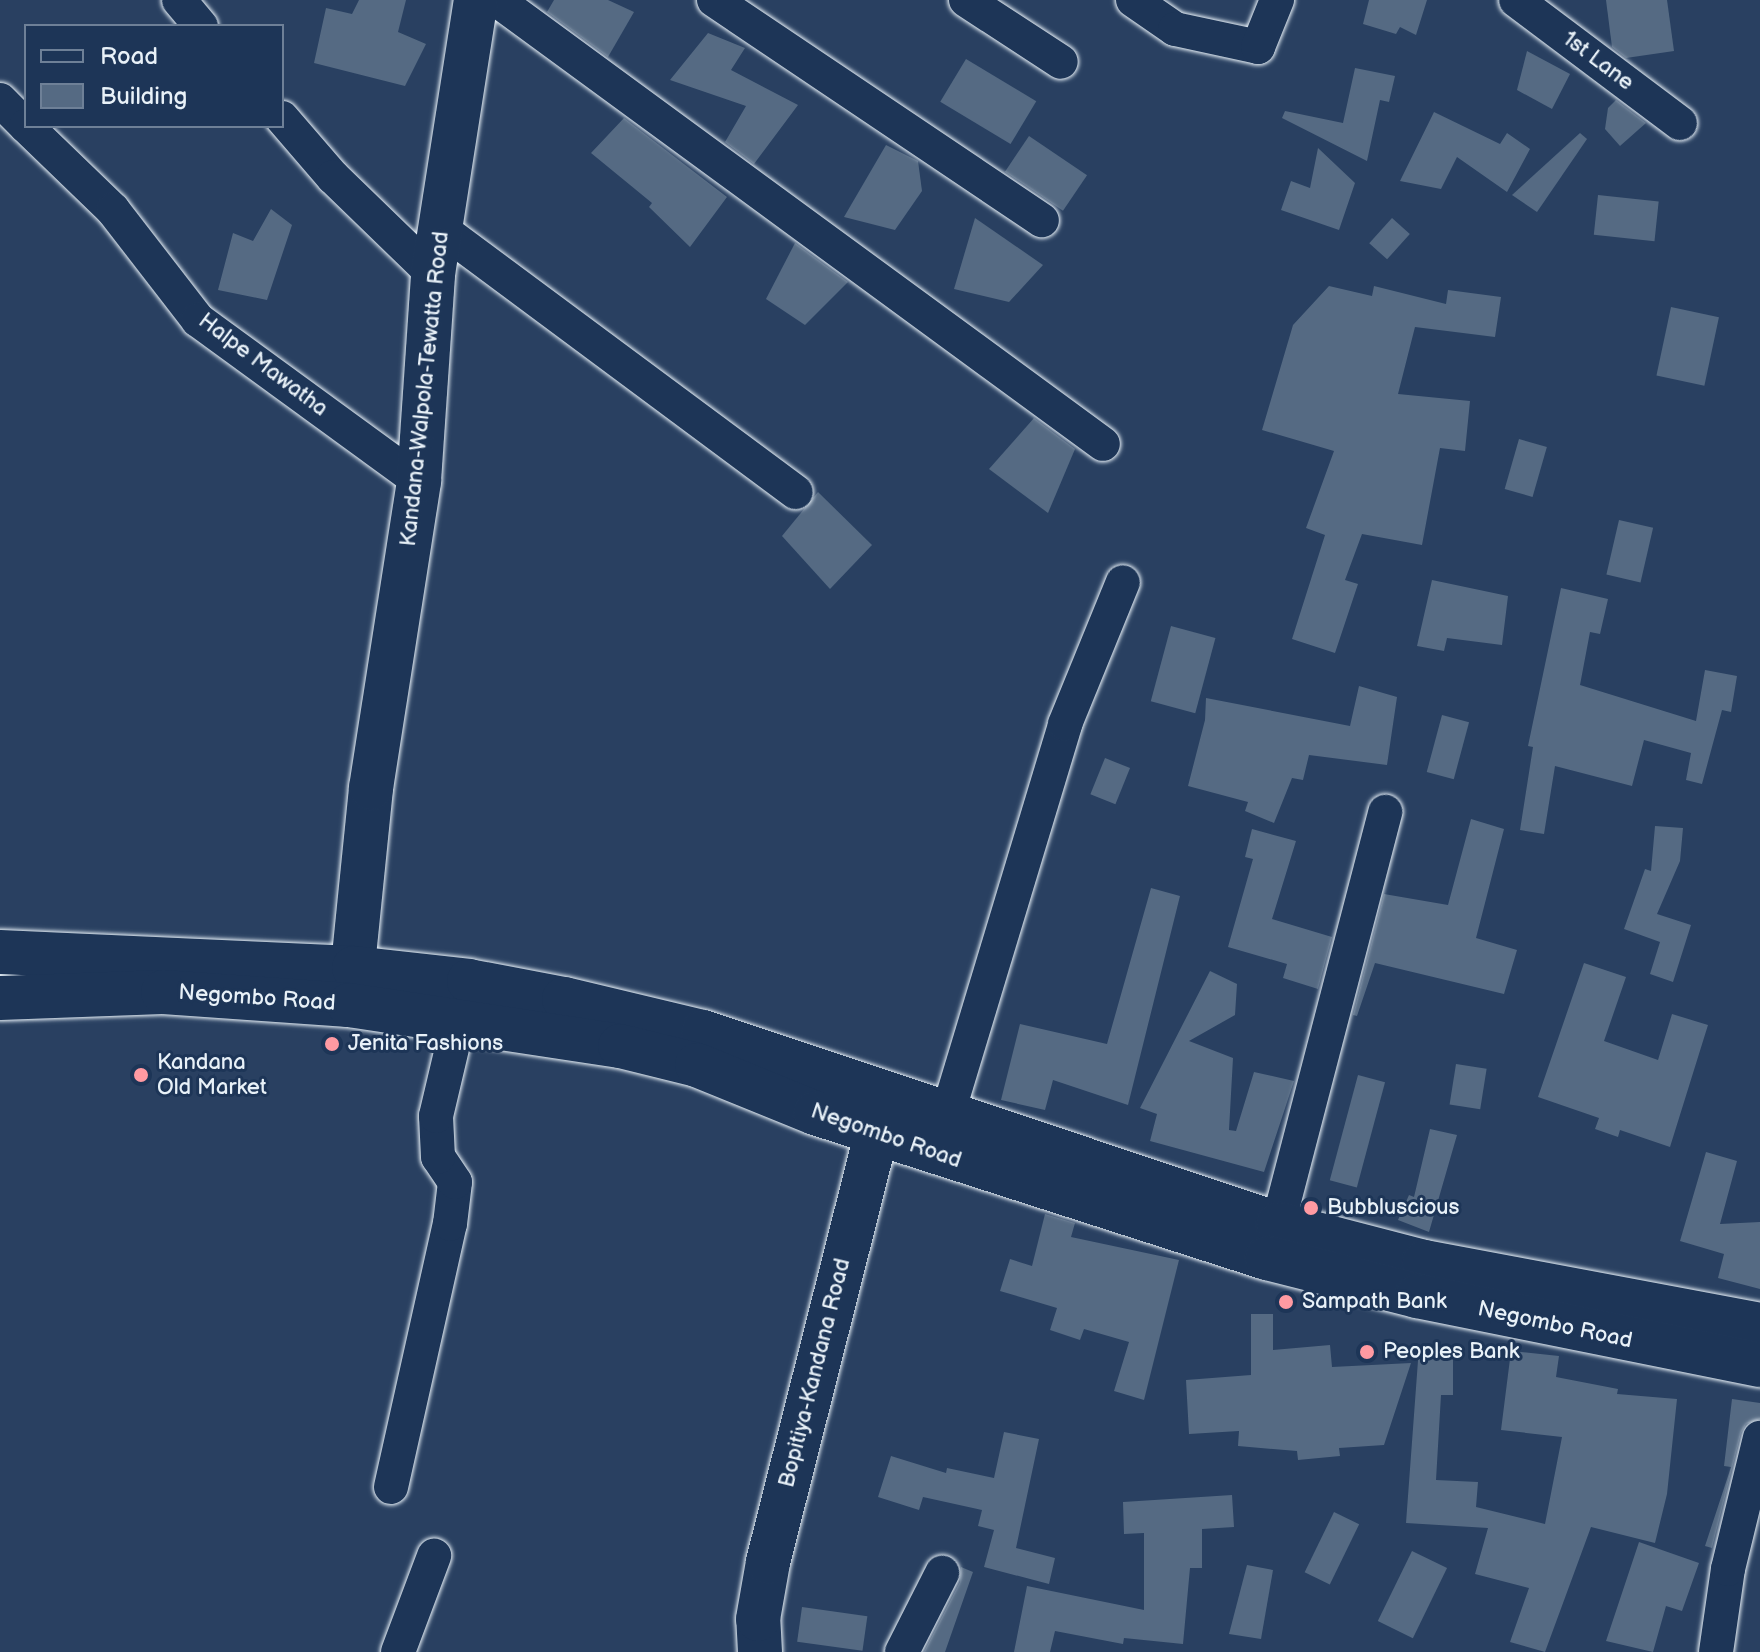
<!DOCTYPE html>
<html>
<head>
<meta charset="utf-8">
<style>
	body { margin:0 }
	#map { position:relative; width:1760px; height:1652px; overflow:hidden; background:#294061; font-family:"Balsamiq Sans",sans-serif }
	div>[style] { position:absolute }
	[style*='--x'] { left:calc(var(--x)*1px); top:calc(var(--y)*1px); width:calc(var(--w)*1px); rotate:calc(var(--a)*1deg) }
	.building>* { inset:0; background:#556a83; transform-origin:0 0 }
	.roads { filter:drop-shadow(0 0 2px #e8f1f8) drop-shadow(0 0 2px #e8f1f8) }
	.street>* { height:34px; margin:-17px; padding:0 17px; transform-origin:17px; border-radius:17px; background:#1d3557 }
	.secondary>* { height:44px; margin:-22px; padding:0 22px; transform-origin:22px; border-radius:22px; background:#1d3557 }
	.primary>* { height:44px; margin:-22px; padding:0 22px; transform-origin:22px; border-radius:22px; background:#1d3557 }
	.highway>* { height:44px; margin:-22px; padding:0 22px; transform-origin:22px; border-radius:22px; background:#1d3557 }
	.dots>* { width:22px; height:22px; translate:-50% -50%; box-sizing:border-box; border:4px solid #1d3557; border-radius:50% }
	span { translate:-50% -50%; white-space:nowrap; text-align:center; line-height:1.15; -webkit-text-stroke:6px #1d3557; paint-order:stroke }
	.street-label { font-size:22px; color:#e8f1f8 }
	.poi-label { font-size:22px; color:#e8f1f8 }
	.left { translate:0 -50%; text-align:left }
	.legend { position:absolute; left:24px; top:24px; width:260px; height:104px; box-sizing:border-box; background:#1d3557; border:2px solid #6e8097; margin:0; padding:10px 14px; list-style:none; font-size:24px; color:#e8f1f8 }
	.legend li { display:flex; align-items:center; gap:16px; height:40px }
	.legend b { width:40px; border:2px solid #6e8097 }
</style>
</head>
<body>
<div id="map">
	<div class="building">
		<div style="clip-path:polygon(359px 0,406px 0,398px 32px,426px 44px,405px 86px,314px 63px,326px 8px,352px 14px)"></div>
		<div style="clip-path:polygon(554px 0,608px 0,634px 12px,608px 57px,547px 12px)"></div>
		<div style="clip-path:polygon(1369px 0,1427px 0,1416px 35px,1400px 27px,1396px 34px,1363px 24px)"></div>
		<div style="clip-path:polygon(1606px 0,1667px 0,1674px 51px,1626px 58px,1612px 47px)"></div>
		<div style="clip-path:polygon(708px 33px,745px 48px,731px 70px,798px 105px,754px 164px,725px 142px,746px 106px,670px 80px)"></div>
		<div style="clip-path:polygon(1527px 51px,1570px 74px,1552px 109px,1517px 90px)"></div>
		<div style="left:966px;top:59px;width:82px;height:50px;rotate:31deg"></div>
		<div style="clip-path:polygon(1355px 68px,1395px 76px,1389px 102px,1380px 100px,1367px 161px,1282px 118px,1285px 111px,1343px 123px)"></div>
		<div style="clip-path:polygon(1616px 100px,1646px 123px,1620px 146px,1605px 129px,1608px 108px)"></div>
		<div style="clip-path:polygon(1434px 112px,1500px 144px,1507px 133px,1530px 149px,1507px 192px,1457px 157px,1441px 189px,1400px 181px)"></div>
		<div style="clip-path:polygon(624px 118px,727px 197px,690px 247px,649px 207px,652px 203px,591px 153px)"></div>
		<div style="clip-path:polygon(1580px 133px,1587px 139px,1537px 212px,1512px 195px)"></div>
		<div style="left:1029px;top:136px;width:70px;height:43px;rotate:34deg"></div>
		<div style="clip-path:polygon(886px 145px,918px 161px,922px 191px,895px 230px,844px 217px)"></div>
		<div style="clip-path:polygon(1318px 148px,1355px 183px,1339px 230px,1281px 210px,1291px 181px,1310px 188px)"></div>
		<div style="left:1598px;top:195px;width:61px;height:40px;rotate:6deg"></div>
		<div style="clip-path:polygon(271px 209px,292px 225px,267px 300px,218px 290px,233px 233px,253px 241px)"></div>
		<div style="clip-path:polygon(975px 218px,1043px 265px,1009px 302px,954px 289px)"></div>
		<div style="left:1392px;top:218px;width:24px;height:34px;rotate:42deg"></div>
		<div style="clip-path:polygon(795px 243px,848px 282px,805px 325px,766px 299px)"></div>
		<div style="clip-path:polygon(1329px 286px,1372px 296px,1374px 286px,1446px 304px,1448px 290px,1501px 297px,1495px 337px,1415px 327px,1398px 394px,1470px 401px,1465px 451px,1440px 448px,1422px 545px,1362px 534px,1345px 580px,1358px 584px,1335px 653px,1292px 639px,1325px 535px,1306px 528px,1334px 451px,1262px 430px,1293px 325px)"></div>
		<div style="left:1671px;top:307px;width:49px;height:70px;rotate:12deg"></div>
		<div style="clip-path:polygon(1034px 418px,1075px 449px,1048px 513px,989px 469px)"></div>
		<div style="left:1519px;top:439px;width:29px;height:52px;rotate:16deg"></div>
		<div style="clip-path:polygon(818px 492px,872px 545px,830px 589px,782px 536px)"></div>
		<div style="left:1619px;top:520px;width:35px;height:56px;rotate:13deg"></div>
		<div style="clip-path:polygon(1432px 580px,1508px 596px,1502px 645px,1447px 638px,1444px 651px,1417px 646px)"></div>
		<div style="clip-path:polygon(1561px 588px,1608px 599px,1600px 634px,1590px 632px,1580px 685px,1696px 721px,1705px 670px,1737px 676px,1731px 712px,1722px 710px,1702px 784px,1686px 780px,1691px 753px,1644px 740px,1632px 786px,1555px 766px,1544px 834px,1520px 830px,1533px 747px,1528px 746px)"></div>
		<div style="left:1171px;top:626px;width:46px;height:78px;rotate:15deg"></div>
		<div style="clip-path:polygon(1359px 686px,1397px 697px,1387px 765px,1309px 755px,1303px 780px,1292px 778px,1274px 823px,1245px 811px,1248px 802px,1188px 786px,1205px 720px,1206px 698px,1350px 726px)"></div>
		<div style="left:1442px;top:715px;width:28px;height:59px;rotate:15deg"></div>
		<div style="left:1105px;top:758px;width:27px;height:39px;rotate:22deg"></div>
		<div style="clip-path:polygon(1471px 819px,1504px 829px,1476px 938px,1517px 950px,1504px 994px,1375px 963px,1357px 1016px,1353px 1015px,1384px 894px,1448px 905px)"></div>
		<div style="clip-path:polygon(1655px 826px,1683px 828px,1680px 861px,1657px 914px,1691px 925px,1673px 982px,1650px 974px,1660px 942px,1624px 929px,1645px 869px,1651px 871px)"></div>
		<div style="clip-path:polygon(1252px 829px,1296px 841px,1272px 919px,1332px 937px,1318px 989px,1283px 978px,1287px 964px,1228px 947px,1253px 859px,1245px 857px)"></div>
		<div style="clip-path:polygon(1151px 888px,1180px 896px,1128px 1105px,1053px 1080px,1045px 1110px,1001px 1100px,1020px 1024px,1107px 1044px)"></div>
		<div style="clip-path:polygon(1584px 963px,1626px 977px,1604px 1041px,1658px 1060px,1672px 1014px,1708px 1025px,1670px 1147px,1620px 1130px,1618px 1137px,1595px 1129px,1599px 1118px,1538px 1097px)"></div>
		<div style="clip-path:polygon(1210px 971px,1237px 984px,1235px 1015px,1189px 1041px,1233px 1058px,1229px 1130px,1236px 1131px,1254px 1072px,1294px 1081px,1264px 1172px,1150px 1141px,1157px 1114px,1140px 1108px)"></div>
		<div style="left:1456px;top:1064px;width:31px;height:41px;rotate:9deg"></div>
		<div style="left:1358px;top:1075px;width:28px;height:109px;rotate:15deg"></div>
		<div style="clip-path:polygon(1430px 1129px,1457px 1135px,1429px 1232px,1398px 1220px,1409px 1195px,1414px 1197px)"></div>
		<div style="clip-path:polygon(1706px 1152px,1737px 1161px,1720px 1224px,1760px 1222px,1760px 1289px,1718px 1278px,1724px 1254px,1680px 1241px)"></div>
		<div style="clip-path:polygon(1045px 1214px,1075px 1223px,1071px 1237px,1179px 1260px,1144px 1400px,1114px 1391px,1129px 1342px,1084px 1329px,1080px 1340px,1050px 1330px,1057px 1308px,1000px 1291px,1010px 1259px,1032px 1266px)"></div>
		<div style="clip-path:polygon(1251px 1314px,1273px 1314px,1273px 1350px,1330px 1345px,1332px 1367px,1411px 1363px,1384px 1445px,1339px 1448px,1340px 1456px,1298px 1460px,1297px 1451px,1238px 1446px,1239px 1431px,1189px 1434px,1186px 1380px,1251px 1375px)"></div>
		<div style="clip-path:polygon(1419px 1347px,1453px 1347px,1453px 1395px,1441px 1395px,1436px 1480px,1478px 1482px,1476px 1507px,1545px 1524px,1562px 1437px,1501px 1430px,1511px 1351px,1559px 1356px,1556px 1377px,1618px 1389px,1617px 1394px,1677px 1399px,1667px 1494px,1655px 1543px,1591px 1527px,1545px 1652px,1510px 1642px,1529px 1588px,1475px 1574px,1488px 1528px,1406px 1523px)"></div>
		<div style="clip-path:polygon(1732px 1399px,1760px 1403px,1760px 1419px,1746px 1424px,1741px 1433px,1712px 1548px,1705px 1546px,1731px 1467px,1724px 1466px)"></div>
		<div style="clip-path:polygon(1004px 1432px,1039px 1439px,1016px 1548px,1055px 1558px,1049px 1584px,984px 1567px,994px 1530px,978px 1526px,982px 1510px,923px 1497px,919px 1510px,878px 1497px,891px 1456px,946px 1473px,947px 1468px,994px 1478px)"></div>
		<div style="clip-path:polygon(1232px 1495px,1234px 1527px,1202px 1529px,1202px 1568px,1190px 1568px,1183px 1644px,1124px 1638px,1123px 1644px,1055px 1631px,1050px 1652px,1014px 1652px,1027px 1586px,1144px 1610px,1144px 1533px,1124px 1534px,1123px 1502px)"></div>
		<div style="left:1334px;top:1512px;width:28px;height:67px;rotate:26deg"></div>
		<div style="clip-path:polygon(1639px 1542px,1699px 1563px,1682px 1611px,1666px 1606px,1653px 1652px,1606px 1641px)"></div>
		<div style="left:1412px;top:1551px;width:39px;height:78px;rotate:26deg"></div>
		<div style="clip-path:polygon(1247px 1565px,1273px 1570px,1261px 1639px,1229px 1634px)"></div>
		<div style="clip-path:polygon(961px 1567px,973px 1572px,945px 1652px,924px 1652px,960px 1582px)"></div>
		<div style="left:802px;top:1607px;width:66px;height:35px;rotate:8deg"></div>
	</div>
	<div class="roads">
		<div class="street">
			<div style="--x:179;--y:0;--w:34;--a:50"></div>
			<div style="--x:497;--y:0;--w:751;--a:36.23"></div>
			<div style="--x:714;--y:0;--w:395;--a:33.9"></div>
			<div style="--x:966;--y:0;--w:113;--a:33.1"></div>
			<div style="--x:1133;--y:0;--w:51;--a:34.6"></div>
			<div style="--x:1175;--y:29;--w:85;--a:12.2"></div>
			<div style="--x:1258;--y:47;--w:51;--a:-68"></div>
			<div style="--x:1516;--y:0;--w:205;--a:36.9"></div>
			<div style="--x:0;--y:100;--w:37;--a:45"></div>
			<div style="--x:282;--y:118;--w:78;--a:49.2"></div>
			<div style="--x:333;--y:177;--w:139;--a:44.1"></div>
			<div style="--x:26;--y:126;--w:121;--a:44"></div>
			<div style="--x:113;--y:210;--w:139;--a:52.3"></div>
			<div style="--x:198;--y:320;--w:273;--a:36.1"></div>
			<div style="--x:440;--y:228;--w:443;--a:36.6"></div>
			<div style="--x:947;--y:1116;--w:409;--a:-73.2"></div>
			<div style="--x:1065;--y:724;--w:153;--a:-67.8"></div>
			<div style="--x:1278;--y:1224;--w:426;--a:-75.4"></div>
			<div style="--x:391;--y:1487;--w:270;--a:-77.4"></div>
			<div style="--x:450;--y:1224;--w:42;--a:-83.2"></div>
			<div style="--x:455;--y:1182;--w:30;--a:-124"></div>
			<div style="--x:438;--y:1157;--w:41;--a:-92.8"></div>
			<div style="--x:436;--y:1116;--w:100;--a:-76.7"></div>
			<div style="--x:398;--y:1652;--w:103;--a:-69.4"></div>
			<div style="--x:902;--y:1652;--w:89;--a:-63.1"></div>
			<div style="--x:1716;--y:1652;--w:84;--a:-81.8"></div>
			<div style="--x:1728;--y:1569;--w:135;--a:-76.3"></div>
		</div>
		<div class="secondary">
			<div style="--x:760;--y:1652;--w:33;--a:-93"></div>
			<div style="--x:758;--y:1619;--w:58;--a:-80"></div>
			<div style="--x:768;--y:1562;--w:479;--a:-75.8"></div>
		</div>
		<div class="primary">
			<div style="--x:349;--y:1005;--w:218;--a:-84.2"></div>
			<div style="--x:371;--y:788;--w:311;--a:-81.1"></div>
			<div style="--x:419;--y:481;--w:207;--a:-86.1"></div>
			<div style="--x:433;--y:274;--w:277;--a:-81.1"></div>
		</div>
		<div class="highway">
			<div style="--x:0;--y:952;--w:354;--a:2.6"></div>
			<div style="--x:354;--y:968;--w:116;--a:6.4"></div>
			<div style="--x:469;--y:981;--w:97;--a:10.7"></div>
			<div style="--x:564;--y:999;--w:143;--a:13.4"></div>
			<div style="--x:703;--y:1032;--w:606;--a:18.46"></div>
			<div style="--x:1278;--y:1224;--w:151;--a:14.6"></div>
			<div style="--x:1424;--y:1262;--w:342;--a:10.6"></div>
			<div style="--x:0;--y:998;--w:163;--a:-2.1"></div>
			<div style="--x:163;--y:992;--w:186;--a:4"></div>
			<div style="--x:349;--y:1005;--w:274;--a:8.6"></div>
			<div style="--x:620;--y:1046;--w:79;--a:13.9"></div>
			<div style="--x:697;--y:1065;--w:127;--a:22.1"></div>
			<div style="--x:815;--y:1113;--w:475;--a:17.8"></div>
			<div style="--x:1267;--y:1258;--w:155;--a:14.2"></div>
			<div style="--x:1417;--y:1296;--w:350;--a:11.4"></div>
		</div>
	</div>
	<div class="dots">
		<div style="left:332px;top:1044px;background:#ff9aa2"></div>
		<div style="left:141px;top:1075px;background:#ff9aa2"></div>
		<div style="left:1311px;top:1208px;background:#ff9aa2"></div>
		<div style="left:1286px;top:1302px;background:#ff9aa2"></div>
		<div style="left:1367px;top:1352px;background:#ff9aa2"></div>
	</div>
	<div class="street-label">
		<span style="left:1598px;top:61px;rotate:37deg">1st Lane</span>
		<span style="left:263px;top:365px;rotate:37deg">Halpe Mawatha</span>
		<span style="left:425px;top:389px;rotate:-84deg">Kandana-Walpola-Tewatta Road</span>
		<span style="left:257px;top:998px;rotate:4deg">Negombo Road</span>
		<span style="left:886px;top:1136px;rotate:19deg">Negombo Road</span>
		<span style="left:1555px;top:1325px;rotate:12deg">Negombo Road</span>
		<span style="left:815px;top:1373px;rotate:-76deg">Bopitiya-Kandana Road</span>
	</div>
	<div class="poi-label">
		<span class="left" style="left:348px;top:1044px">Jenita Fashions</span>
		<span class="left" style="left:157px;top:1075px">Kandana<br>Old Market</span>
		<span class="left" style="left:1327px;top:1208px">Bubbluscious</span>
		<span class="left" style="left:1302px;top:1302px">Sampath Bank</span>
		<span class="left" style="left:1383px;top:1352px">Peoples Bank</span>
	</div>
	<ul class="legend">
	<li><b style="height:10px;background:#1d3557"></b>Road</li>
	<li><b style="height:22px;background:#556a83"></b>Building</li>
	</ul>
</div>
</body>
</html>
